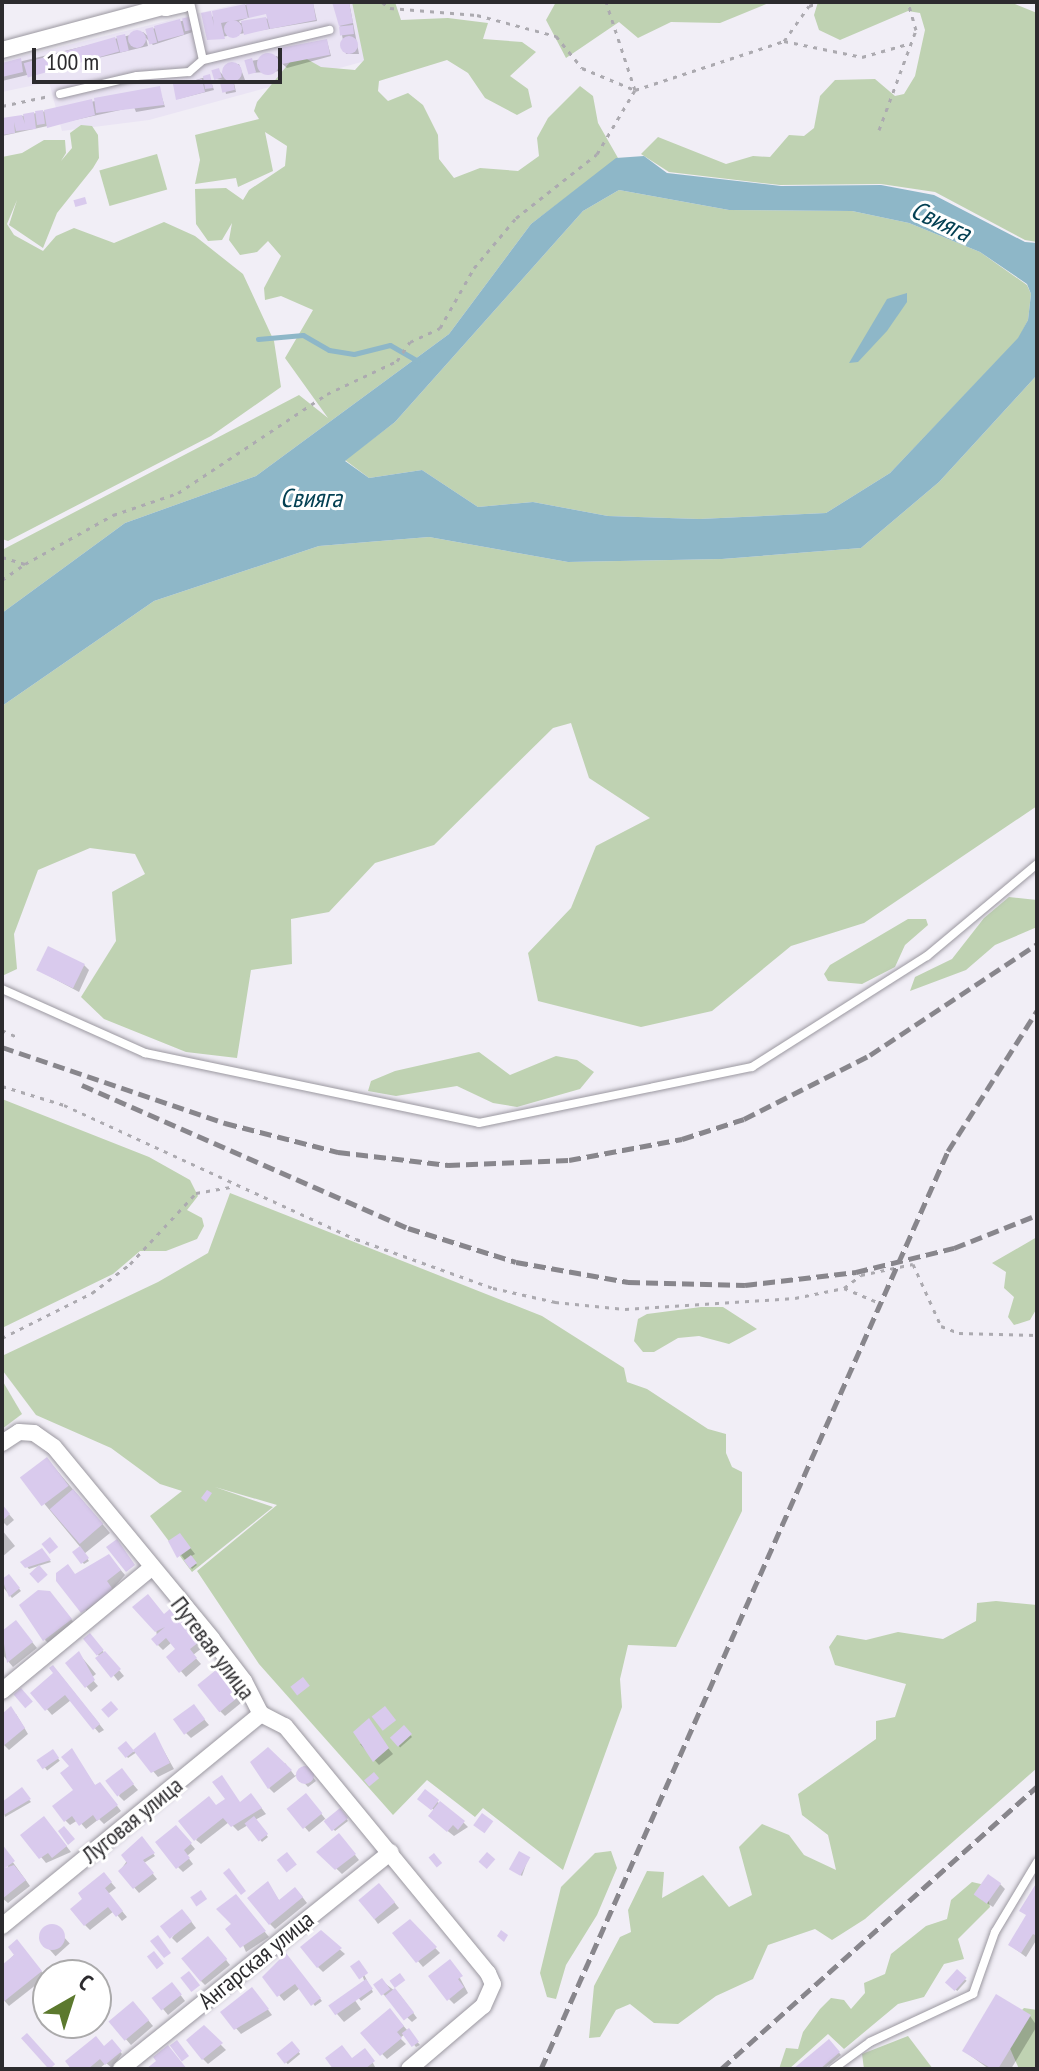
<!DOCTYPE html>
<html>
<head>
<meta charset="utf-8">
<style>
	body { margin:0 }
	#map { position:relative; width:1039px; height:2071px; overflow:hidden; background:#f1eef6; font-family:"PT Sans Narrow",sans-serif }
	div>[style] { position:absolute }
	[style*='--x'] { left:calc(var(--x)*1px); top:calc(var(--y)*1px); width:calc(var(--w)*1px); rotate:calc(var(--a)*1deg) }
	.built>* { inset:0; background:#eae4f4 }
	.green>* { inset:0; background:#bfd2b2; transform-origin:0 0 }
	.water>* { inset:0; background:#8eb7c8 }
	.shadow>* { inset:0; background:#0003; transform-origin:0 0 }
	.stream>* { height:5px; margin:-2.5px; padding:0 2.5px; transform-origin:2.5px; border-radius:2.5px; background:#8eb7c8 }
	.building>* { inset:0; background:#d9caed; transform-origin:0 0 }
	.round { border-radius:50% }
	.path>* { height:3px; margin-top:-1.5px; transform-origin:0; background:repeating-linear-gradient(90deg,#acaab0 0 4px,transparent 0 10px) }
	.roads { filter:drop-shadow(0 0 2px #9b98a0) drop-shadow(0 0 2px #9b98a0) }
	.service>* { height:8px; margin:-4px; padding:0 4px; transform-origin:4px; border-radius:4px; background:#fff }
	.minor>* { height:16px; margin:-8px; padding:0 8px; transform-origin:8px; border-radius:8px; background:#fff }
	.tertiary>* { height:20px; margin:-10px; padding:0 10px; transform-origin:10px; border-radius:10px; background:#fff }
	.rail>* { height:5px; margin-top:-2.5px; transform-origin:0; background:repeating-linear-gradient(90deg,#88868c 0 12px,transparent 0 18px) }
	span { translate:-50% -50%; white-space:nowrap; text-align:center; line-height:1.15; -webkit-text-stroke:6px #fff; paint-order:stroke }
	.street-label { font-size:24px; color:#2c2b2e }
	.water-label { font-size:26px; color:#044053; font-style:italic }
	.frame { position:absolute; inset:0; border:4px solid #2c2b2e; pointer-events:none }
	.north { position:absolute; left:32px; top:1959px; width:80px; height:80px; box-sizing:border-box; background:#fff; border:2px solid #abaaab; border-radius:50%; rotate:39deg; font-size:22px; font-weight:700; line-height:32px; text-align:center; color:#2c2b2e }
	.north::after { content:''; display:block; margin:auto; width:28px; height:36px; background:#5c792e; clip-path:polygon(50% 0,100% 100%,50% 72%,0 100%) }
	.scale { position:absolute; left:32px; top:48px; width:250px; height:36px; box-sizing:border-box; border:4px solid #2c2b2e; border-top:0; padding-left:10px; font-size:24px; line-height:28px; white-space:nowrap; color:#2c2b2e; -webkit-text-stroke:6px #fff; paint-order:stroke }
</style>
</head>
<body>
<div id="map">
	<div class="built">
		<div style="clip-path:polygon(245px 2px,356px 2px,369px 60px,149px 120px,62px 131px,49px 82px,2px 92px,2px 61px)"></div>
	</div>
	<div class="green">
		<div style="clip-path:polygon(352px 2px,395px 2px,401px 20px,448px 18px,488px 23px,483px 39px,522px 42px,536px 52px,510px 76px,528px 89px,532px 107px,517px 115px,485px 98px,468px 73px,447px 60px,379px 81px,378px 91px,388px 101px,408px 93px,423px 105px,438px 135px,439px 159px,454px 178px,480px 168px,518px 171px,539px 156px,537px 138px,548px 118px,580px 86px,593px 96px,598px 123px,618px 158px,531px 224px,449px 334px,256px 476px,125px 523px,2px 613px,2px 550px,299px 395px,328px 418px,285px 358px,313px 310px,281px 296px,265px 300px,264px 288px,281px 256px,268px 241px,257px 252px,240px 255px,229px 240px,232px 223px,222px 240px,208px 241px,196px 224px,195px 189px,226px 188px,243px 200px,249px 190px,285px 166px,287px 146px,265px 132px,273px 171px,238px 187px,236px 178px,195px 184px,200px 160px,195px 135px,259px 119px,254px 111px,257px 102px,290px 62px,305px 58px,321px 67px,355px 70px,364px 60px)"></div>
		<div style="clip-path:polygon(556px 2px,771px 2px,720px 23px,671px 22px,638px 38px,619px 22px,566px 58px,546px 20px)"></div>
		<div style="clip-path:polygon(818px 2px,1010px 2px,1037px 13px,1037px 242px,1025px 240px,935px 192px,881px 184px,780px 185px,669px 172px,641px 154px,658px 137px,726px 164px,753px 156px,770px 157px,789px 135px,804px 136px,814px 128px,820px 96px,835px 80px,875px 79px,895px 96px,904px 94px,915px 76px,925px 30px,920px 13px,908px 11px,840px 40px,819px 30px,814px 15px)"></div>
		<div style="clip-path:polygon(81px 125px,92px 126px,98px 135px,99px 158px,93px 168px,57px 213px,43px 248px,9px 225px,17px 200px,7px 224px,14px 235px,43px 251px,56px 236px,74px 228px,114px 243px,164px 222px,195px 236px,243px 274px,274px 341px,281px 387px,211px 436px,8px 541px,2px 539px,2px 157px,22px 153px,44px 140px,65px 140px,66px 153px,61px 161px,72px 148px,70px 133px)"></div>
		<div style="left:157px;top:154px;width:37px;height:60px;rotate:74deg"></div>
		<div style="clip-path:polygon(619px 190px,729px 210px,852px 211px,909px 223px,980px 252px,1027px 285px,1031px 294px,1028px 320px,1019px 338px,890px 473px,826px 513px,699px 519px,608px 516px,533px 502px,478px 507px,422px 470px,369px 478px,345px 460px,395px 422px,583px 211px)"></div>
		<div style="clip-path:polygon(1037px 375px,1037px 806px,864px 923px,791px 946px,712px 1011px,641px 1027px,538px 1001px,528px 953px,571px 908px,596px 846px,650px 818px,589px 778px,571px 723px,553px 728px,434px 845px,375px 863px,329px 912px,291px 919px,292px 964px,251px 970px,237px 1058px,186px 1052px,104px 1019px,81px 997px,116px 941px,112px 892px,145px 874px,135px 854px,90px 848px,38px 870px,14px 934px,17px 969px,2px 976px,2px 706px,154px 601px,319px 546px,429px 537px,568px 562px,722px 559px,861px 548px,939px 482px)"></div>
		<div style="clip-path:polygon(1009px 897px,1037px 900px,1037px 927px,995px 945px,966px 970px,910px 991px,915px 977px,952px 959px,984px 918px)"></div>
		<div style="clip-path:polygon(908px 919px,926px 919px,928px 925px,905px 945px,895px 967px,862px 984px,828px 981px,824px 974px,830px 965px)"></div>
		<div style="clip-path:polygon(479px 1052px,510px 1075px,556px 1056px,577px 1060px,594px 1072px,580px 1089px,517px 1107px,493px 1103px,457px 1086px,396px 1096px,368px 1091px,371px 1081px,395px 1071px)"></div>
		<div style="clip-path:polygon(2px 1099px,149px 1157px,190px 1180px,198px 1196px,187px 1210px,202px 1218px,204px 1226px,197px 1239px,166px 1251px,140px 1251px,113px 1274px,2px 1328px)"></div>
		<div style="clip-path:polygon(230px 1193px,542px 1316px,624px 1368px,627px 1382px,647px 1389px,708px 1429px,726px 1434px,726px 1453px,732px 1467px,742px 1472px,742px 1511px,676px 1647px,628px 1645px,620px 1679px,622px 1707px,563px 1870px,483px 1808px,475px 1817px,427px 1780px,393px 1815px,259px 1664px,197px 1571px,277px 1505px,215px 1487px,273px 1507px,192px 1572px,150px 1516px,182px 1491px,160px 1484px,111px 1448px,36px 1415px,3px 1371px,4px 1355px,158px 1282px,208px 1253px)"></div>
		<div style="clip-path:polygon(1037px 1237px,1037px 1308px,1030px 1320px,1014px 1325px,1008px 1317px,1014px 1297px,1004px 1288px,1006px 1272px,992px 1263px)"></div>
		<div style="clip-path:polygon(701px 1307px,723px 1307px,757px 1329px,729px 1344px,699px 1336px,678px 1338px,654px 1352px,643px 1352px,634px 1341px,638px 1319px,647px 1314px)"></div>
		<div style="clip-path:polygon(2px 1380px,22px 1414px,2px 1429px)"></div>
		<div style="clip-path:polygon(996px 1601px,1037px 1605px,1037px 1768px,865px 1919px,832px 1940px,815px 1929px,768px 1945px,753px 1979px,716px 1996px,678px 2024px,654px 2023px,630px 2004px,616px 2010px,600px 2037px,589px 2038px,594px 1986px,620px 1937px,631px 1932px,628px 1910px,647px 1871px,664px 1872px,662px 1898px,703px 1875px,729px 1907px,752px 1895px,739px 1847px,762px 1824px,789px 1835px,804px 1855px,836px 1870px,828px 1835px,802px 1815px,798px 1794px,876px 1739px,876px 1721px,895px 1717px,906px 1684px,835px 1665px,829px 1647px,837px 1635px,866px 1640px,898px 1632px,943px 1639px,976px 1621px,977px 1603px)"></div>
		<div style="clip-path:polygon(611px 1851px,617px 1868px,597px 1915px,566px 1965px,556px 1999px,547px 1997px,540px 1973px,561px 1887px,595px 1853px)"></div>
		<div style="clip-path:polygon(972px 1882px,985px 1885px,990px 1907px,958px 1939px,964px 1959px,944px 1964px,924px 1997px,898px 2004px,844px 2049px,828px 2034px,789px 2069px,779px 2069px,786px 2048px,798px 2049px,803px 2032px,820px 2009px,831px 1998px,844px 2000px,851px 2009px,865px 1993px,864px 1983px,885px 1974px,891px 1954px,926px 1926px,947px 1919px,951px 1900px)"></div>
		<div style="clip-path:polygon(1024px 2008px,1037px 2010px,1037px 2069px,1019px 2069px,1002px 2030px)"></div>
		<div style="clip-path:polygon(908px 2036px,933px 2069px,864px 2069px,862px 2054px)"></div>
	</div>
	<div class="water">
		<div style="clip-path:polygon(evenodd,644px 156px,667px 173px,781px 186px,881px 185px,934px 195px,1025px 242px,1037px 243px,1037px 375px,939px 482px,861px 548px,722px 559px,568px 562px,429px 537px,319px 546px,154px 601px,2px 706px,2px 613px,125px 523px,256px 476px,449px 334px,531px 224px,616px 158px,644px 156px,619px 190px,729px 210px,852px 211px,909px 223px,980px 252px,1027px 284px,1031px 294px,1028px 320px,1018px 338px,890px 473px,826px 513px,699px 519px,608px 516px,533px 502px,478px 507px,422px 470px,369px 478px,345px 461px,395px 422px,583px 211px,619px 190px)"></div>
		<div style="clip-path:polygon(907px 293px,907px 302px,887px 331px,858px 362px,849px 363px,887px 299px)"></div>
	</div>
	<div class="shadow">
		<div style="clip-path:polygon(evenodd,258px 2px,321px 2px,313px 3px,317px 21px,209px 39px,210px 14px,216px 20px,214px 12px,258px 2px,267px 11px,270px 18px,240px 23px,239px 21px,267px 11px)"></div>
		<div style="clip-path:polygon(335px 2px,349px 2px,359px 54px,346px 54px)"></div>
		<div style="clip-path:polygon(189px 19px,193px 32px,153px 45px,146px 38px,148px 46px,2px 81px,2px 66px,143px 32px,150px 38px,148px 30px)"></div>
		<div style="clip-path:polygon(327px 41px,331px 56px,287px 68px,279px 61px,282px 71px,249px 73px,246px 62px,277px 56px,284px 63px)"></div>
		<div style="clip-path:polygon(239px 64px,245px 80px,234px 83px,236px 92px,226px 94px,223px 80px,216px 79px,218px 70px,223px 75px,223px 68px)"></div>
		<div style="clip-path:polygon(209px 76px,214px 90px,178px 99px,176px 86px)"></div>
		<div style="clip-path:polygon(159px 88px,165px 107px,136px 112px,134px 107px,2px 136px,2px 120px)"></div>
		<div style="clip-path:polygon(84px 965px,89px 970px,79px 992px,38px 970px)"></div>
		<div style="clip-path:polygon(54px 1467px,110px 1533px,84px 1554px,89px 1561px,84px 1564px,75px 1553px,81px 1548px,23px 1478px)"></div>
		<div style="clip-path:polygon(2px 1506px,14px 1520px,7px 1526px,2px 1521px)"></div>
		<div style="clip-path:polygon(2px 1530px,15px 1546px,2px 1557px)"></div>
		<div style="clip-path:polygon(184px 1540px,195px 1554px,190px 1557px,197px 1565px,192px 1569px,171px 1542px)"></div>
		<div style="clip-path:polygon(42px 1551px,51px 1562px,29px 1569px,23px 1562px)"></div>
		<div style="clip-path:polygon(114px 1562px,125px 1575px,88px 1617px,76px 1576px)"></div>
		<div style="clip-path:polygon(9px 1577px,21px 1591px,12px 1598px,2px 1586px)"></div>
		<div style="clip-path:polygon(58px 1602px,78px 1628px,53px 1648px,45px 1640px)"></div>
		<div style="clip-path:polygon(171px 1611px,202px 1648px,193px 1655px,201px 1664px,186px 1677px,169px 1657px,178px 1650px,172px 1642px,163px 1650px,158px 1645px,156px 1629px)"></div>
		<div style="clip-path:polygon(16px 1622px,37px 1648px,13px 1667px,2px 1654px,2px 1633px)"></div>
		<div style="clip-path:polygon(90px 1636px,124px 1676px,118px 1681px,86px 1639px)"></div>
		<div style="clip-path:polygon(79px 1654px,96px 1674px,91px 1678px,98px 1686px,91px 1692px,67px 1663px)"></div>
		<div style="clip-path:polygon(58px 1672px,104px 1730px,99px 1733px,71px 1700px,52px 1715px,33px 1693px)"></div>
		<div style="clip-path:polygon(221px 1678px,241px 1703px,225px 1716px,220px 1711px)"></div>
		<div style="clip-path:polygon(198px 1712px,209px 1725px,191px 1738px,186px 1733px)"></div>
		<div style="clip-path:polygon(16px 1714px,28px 1734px,9px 1750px,2px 1743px,2px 1717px)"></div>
		<div style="left:404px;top:1728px;width:12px;height:16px;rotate:48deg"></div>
		<div style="clip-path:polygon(155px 1735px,174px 1769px,158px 1777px,137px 1752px,128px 1758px,120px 1748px,126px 1744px,133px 1752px)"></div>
		<div style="clip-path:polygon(379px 1737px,393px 1754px,379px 1765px,360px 1744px)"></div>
		<div style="clip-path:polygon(72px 1751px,96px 1787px,104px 1789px,121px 1811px,104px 1824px,99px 1819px,86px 1829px,78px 1820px,70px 1825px,65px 1820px,76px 1790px)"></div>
		<div style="left:53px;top:1752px;width:11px;height:16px;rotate:52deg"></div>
		<div style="clip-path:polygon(285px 1763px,295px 1776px,304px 1766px,316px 1781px,308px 1787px,297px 1775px,274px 1793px,269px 1788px)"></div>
		<div style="clip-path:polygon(126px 1776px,138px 1790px,124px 1801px,119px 1796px)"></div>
		<div style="clip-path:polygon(21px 1790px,31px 1802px,5px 1817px,2px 1805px)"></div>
		<div style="clip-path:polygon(425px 1792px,464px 1823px,468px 1827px,454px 1836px,435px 1821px,435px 1811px,420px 1799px)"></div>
		<div style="clip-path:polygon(256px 1801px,266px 1814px,255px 1820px,268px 1837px,262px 1842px,248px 1825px,238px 1831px,229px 1822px,201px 1844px,196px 1840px,216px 1808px,234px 1812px,240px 1804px)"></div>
		<div style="clip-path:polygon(311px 1801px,327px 1821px,340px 1810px,348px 1821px,335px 1831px,325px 1819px,309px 1832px,289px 1809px)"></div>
		<div style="clip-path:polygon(49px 1824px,71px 1852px,46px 1863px,23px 1835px)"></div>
		<div style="clip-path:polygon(181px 1832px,195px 1849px,187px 1856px,193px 1864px,183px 1872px,178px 1867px)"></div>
		<div style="clip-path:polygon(142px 1839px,155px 1856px,144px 1863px,157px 1879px,139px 1893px,120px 1871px)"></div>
		<div style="clip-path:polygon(344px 1841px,359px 1860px,342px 1874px,319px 1852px)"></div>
		<div style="clip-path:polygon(2px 1847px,30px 1886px,8px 1903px,2px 1898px,2px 1866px,7px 1873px,11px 1870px,2px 1860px)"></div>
		<div style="clip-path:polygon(528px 1859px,522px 1876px,514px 1871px)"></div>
		<div style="clip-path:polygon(109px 1880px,116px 1888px,108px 1894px,127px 1917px,122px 1921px,114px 1911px,90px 1930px,85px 1925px)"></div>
		<div style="clip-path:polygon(268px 1883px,280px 1902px,300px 1894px,307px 1903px,275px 1929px,270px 1924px)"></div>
		<div style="clip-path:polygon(1000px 1884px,1005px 1889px,993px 1907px,982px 1900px)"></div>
		<div style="clip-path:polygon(1037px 1886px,1037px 1939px,1026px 1957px,1010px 1945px,1030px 1935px)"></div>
		<div style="clip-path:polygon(384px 1890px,399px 1908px,378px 1924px,361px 1900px)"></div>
		<div style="clip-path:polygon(240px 1901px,269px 1937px,246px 1952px,234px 1924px)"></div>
		<div style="clip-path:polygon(187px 1916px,196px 1928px,177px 1943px,172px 1938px)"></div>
		<div style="clip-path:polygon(410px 1922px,440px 1953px,423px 1967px,395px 1934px)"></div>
		<div style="left:53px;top:1925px;width:25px;height:19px;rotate:48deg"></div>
		<div style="clip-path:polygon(321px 1933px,345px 1954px,323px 1972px,318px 1967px)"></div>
		<div style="clip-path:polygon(213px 1943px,230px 1965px,205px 1985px,200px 1980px)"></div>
		<div style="clip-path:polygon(22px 1947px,46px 1977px,9px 2006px,2px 1998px,2px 1967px)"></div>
		<div style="clip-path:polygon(286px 1955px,322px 2001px,315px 2006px,300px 1988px,284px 2001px,265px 1978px)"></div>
		<div style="clip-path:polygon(358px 1963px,373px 1992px,361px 2001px,353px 1991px,365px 1983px)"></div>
		<div style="clip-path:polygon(454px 1967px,468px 1993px,454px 2004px,449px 1999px)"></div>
		<div style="left:957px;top:1972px;width:13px;height:14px;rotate:42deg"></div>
		<div style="clip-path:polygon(382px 1981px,400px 1995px,417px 2018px,412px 2022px,383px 1994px)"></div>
		<div style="clip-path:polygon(176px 1989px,185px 2001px,168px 2015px,154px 1998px)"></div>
		<div style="clip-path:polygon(257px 1995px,272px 2015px,241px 2034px,223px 2013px)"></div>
		<div style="clip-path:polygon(354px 1999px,361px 2009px,344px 2022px,331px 2007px)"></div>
		<div style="clip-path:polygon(138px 2008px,153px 2026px,131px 2045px,111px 2022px)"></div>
		<div style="clip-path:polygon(395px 2016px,420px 2045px,416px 2047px,405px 2034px,400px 2038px,406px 2044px,387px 2059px,362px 2033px)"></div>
		<div style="clip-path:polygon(1030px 2016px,1037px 2026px,1011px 2069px,989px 2069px,964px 2051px)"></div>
		<div style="clip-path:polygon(204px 2028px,226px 2050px,208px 2064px,203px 2059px)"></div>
		<div style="clip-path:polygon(829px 2041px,841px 2055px,824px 2069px,796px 2069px)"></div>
		<div style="clip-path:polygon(114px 2044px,122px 2054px,112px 2068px,106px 2063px,99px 2069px,74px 2069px)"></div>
		<div style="left:292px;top:2044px;width:13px;height:16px;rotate:51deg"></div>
		<div style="clip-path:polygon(369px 2055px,376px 2069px,336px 2069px,352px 2060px)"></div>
	</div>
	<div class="stream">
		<div style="--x:258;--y:339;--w:45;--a:-5.1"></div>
		<div style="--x:303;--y:335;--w:30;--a:30"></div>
		<div style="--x:329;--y:350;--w:25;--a:9"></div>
		<div style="--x:354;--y:354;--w:37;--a:-14"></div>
		<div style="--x:390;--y:345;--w:32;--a:30"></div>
	</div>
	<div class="building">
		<div style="clip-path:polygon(313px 2px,316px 20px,270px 29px,266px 14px,249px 18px,246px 3px)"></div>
		<div style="clip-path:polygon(332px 2px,349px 2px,353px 23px,339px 26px)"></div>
		<div style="clip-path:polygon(245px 4px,248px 18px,221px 23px,225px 39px,207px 40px,201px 13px,211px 11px,214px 26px,212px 11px)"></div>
		<div style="left:189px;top:17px;width:13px;height:7px;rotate:77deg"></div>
		<div style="clip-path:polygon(266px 17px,269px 29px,244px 35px,241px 21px)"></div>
		<div style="left:180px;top:19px;width:16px;height:27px;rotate:75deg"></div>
		<div class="round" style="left:224px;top:20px;width:18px;height:18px"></div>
		<div style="left:353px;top:25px;width:9px;height:14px;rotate:84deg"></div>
		<div style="left:153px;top:27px;width:16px;height:8px;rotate:75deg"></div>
		<div class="round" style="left:128px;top:30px;width:18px;height:18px"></div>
		<div style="left:125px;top:34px;width:17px;height:9px;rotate:77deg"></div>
		<div class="round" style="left:340px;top:36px;width:18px;height:18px"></div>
		<div style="left:115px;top:37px;width:15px;height:95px;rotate:74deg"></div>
		<div style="left:327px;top:39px;width:16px;height:49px;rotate:79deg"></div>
		<div class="round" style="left:257px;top:53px;width:22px;height:22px"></div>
		<div style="clip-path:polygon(21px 58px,23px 72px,2px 77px,2px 63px)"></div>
		<div style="left:252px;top:58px;width:15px;height:8px;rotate:74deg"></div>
		<div class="round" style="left:222px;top:62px;width:20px;height:20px"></div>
		<div style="left:219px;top:68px;width:10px;height:8px;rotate:73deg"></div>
		<div style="clip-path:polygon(210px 74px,213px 88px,205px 89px,203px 76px)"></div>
		<div style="clip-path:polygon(202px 79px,205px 92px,176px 100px,173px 84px)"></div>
		<div style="left:233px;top:81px;width:9px;height:13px;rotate:77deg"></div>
		<div style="clip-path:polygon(160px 86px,164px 105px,96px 113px,94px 98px)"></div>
		<div style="clip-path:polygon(92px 99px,95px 115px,47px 128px,44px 110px)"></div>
		<div style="left:43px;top:110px;width:14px;height:8px;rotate:82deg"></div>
		<div style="clip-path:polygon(34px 112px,36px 129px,16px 131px,14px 122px,15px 133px,2px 135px,2px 118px,22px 115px,25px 124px,23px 114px)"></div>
		<div style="left:85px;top:197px;width:7px;height:12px;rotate:74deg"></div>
		<div style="left:48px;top:946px;width:41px;height:27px;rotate:26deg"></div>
		<div style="left:47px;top:1457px;width:36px;height:34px;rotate:53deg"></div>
		<div style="left:73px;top:1489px;width:46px;height:31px;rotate:49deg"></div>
		<div style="clip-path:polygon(207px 1490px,212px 1493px,206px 1502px,201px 1498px)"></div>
		<div style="clip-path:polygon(2px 1504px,10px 1514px,2px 1521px)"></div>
		<div style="clip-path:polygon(180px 1533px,191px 1548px,177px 1558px,168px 1541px)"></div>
		<div style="left:50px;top:1537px;width:13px;height:11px;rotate:51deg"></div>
		<div style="clip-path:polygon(117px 1539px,135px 1565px,126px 1572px,106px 1547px)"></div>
		<div style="left:80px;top:1546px;width:15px;height:10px;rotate:53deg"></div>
		<div style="clip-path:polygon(42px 1548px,51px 1560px,25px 1568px,20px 1562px)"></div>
		<div style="clip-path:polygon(109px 1554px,121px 1570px,107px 1581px,114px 1591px,81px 1613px,56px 1581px,56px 1573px,68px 1564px,75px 1574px)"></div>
		<div style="left:191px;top:1555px;width:10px;height:9px;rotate:53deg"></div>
		<div style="left:39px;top:1565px;width:13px;height:13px;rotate:48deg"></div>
		<div style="clip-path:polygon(9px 1574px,20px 1588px,9px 1597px,2px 1579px)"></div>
		<div style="clip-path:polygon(38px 1590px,50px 1591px,72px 1619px,43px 1641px,19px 1605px)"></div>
		<div style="clip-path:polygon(148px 1594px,164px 1614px,171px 1608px,199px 1642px,190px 1649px,197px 1658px,179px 1673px,166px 1657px,175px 1649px,166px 1638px,157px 1646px,151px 1639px,165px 1627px,155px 1632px,132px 1607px)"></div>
		<div style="clip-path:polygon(16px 1620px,33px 1642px,7px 1663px,2px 1631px)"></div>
		<div style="left:90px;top:1633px;width:22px;height:9px;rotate:51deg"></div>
		<div style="clip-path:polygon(79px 1651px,95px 1680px,85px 1688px,65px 1663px)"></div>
		<div style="clip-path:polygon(105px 1651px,121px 1669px,111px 1678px,95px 1658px)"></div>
		<div style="clip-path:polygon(53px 1665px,100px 1724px,93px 1730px,65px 1695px,45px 1711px,30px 1693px,53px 1673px,49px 1668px)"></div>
		<div style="left:216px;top:1670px;width:35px;height:24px;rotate:51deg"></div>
		<div style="left:303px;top:1677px;width:11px;height:16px;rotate:52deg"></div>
		<div style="left:21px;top:1688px;width:18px;height:10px;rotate:49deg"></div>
		<div style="left:111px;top:1701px;width:11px;height:13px;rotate:49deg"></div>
		<div style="left:194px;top:1704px;width:19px;height:26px;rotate:54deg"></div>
		<div style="clip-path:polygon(11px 1706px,25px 1728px,2px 1747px,2px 1714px)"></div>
		<div style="left:385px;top:1706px;width:18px;height:17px;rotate:52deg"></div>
		<div style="clip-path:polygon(369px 1718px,389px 1748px,373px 1762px,353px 1732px)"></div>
		<div style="left:404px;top:1725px;width:12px;height:19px;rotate:48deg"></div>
		<div style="clip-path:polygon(155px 1732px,170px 1763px,151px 1773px,133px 1750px)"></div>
		<div style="left:126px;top:1741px;width:13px;height:11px;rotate:51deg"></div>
		<div style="clip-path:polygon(268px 1747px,292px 1770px,268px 1789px,250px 1762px)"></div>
		<div style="clip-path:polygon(72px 1748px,95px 1785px,100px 1782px,118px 1805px,97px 1821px,93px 1815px,79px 1826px,72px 1816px,64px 1822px,52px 1806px,73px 1790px,60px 1773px,69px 1766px,61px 1757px)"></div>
		<div style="left:53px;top:1749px;width:11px;height:20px;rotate:56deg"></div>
		<div class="round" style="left:296px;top:1766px;width:18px;height:18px"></div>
		<div style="left:122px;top:1768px;width:20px;height:21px;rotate:53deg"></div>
		<div style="left:374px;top:1772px;width:8px;height:13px;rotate:50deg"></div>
		<div style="clip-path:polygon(222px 1775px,240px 1802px,251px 1793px,262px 1808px,231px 1827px,223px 1818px,194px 1841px,178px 1821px,209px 1796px,216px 1805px,225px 1799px,212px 1782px)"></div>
		<div style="clip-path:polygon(22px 1787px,31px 1799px,2px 1816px,2px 1802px)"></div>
		<div style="left:425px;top:1789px;width:18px;height:13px;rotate:38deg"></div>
		<div style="left:306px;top:1793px;width:26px;height:25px;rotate:51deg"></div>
		<div style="clip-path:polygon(440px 1801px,465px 1821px,458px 1830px,453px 1825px,447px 1832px,428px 1816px)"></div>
		<div style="left:340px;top:1808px;width:13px;height:21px;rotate:51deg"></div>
		<div style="left:482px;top:1813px;width:14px;height:15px;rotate:36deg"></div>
		<div style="clip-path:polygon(44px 1816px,67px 1846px,52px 1858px,48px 1853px,39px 1859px,20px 1835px)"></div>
		<div style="left:254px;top:1816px;width:23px;height:12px;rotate:52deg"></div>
		<div style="clip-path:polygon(176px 1825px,192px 1843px,184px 1850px,190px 1858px,176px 1869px,155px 1842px)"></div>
		<div style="clip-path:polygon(64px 1826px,75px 1839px,68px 1845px,58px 1831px)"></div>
		<div style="clip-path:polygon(339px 1833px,356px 1854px,335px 1870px,316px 1852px)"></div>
		<div style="clip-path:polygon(142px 1836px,155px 1853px,143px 1860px,154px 1873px,133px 1889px,118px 1871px,127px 1863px,121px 1855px)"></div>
		<div style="clip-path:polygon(2px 1844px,15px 1861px,5px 1868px,14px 1865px,26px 1880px,2px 1899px)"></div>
		<div style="left:519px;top:1851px;width:13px;height:21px;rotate:29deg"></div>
		<div style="left:287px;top:1852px;width:16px;height:13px;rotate:52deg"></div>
		<div style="left:487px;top:1852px;width:11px;height:13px;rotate:41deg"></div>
		<div style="left:434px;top:1853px;width:13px;height:7px;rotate:51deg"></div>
		<div style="clip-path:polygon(229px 1868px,246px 1891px,241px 1895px,223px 1873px)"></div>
		<div style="clip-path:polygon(104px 1872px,112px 1882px,105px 1888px,123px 1911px,116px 1917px,108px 1907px,84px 1926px,70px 1909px,82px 1899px,78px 1893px)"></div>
		<div style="left:988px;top:1874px;width:16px;height:25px;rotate:35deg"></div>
		<div style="clip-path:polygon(268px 1881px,279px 1900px,295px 1887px,303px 1897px,269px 1925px,247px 1898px)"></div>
		<div style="clip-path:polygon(1037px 1882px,1037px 1936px,1033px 1934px,1021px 1953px,1008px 1945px,1026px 1915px,1019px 1911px)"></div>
		<div style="left:379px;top:1883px;width:25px;height:27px;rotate:50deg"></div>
		<div style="left:201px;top:1890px;width:11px;height:13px;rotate:56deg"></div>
		<div style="clip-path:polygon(236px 1894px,266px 1931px,240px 1948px,225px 1929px,231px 1924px,216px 1909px)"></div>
		<div style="left:182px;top:1909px;width:16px;height:28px;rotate:52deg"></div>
		<div style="clip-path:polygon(410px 1919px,437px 1947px,416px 1963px,392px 1933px)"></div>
		<div class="round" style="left:39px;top:1924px;width:26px;height:26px"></div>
		<div style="clip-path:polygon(321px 1930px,342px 1948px,317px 1968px,300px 1947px)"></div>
		<div style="clip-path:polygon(501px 1930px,508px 1935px,504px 1942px,497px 1936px)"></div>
		<div style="clip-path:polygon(158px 1935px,171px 1953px,164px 1958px,150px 1941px)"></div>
		<div style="left:208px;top:1936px;width:30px;height:35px;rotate:50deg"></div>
		<div style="clip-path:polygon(17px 1939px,42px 1971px,2px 2003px,2px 1965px,14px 1955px,8px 1947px)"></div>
		<div style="left:154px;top:1951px;width:16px;height:9px;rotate:52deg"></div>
		<div style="clip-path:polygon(286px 1953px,321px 1998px,311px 2006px,295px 1984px,277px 1997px,262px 1977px)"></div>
		<div style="clip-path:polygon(450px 1959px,463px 1976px,458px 1979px,464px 1987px,447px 2001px,428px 1976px)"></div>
		<div style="left:359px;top:1960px;width:16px;height:11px;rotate:55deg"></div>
		<div style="left:957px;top:1969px;width:13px;height:18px;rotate:42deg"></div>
		<div style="left:189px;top:1971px;width:18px;height:11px;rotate:52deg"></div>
		<div style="left:400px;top:1973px;width:9px;height:13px;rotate:54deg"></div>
		<div style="left:382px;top:1978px;width:14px;height:11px;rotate:54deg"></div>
		<div style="left:366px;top:1979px;width:12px;height:46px;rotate:55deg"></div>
		<div style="left:172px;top:1982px;width:16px;height:26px;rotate:52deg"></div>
		<div style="clip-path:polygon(102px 1983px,109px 1992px,98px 2000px,96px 1987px)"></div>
		<div style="clip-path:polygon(252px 1987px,269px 2009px,234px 2030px,220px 2012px)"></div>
		<div style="left:395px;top:1988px;width:31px;height:13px;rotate:52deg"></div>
		<div style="clip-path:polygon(996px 1994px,1031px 2015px,998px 2069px,992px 2069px,962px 2051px)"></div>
		<div style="left:133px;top:2001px;width:25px;height:32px;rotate:50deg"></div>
		<div style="clip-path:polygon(390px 2008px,404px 2026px,397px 2032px,402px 2038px,380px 2056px,360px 2033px)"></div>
		<div style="clip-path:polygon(204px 2025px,223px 2043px,202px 2060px,186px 2040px)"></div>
		<div style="left:409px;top:2028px;width:17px;height:9px;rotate:54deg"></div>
		<div style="left:27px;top:2033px;width:42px;height:8px;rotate:48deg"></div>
		<div style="clip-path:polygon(96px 2036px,104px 2046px,112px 2039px,122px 2051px,105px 2065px,100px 2059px,88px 2069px,71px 2069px,65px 2061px)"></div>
		<div style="clip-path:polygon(829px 2039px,840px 2052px,820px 2069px,793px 2069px)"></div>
		<div style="left:177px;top:2040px;width:20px;height:9px;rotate:53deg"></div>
		<div style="left:292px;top:2041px;width:13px;height:20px;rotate:51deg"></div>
		<div style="clip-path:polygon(168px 2045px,187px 2069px,146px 2069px,156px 2061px,153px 2057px)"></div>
		<div style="clip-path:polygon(342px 2045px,352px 2058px,365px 2048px,375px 2061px,365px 2069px,333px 2069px,325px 2058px)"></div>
	</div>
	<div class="path">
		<div style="--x:382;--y:2;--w:10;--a:37"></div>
		<div style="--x:390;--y:8;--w:87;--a:4.6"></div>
		<div style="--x:477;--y:15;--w:82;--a:14.9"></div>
		<div style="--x:556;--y:36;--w:41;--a:50.9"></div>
		<div style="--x:582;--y:68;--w:57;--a:22.5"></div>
		<div style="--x:635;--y:90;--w:157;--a:-18.2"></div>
		<div style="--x:784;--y:41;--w:80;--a:11.6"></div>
		<div style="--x:862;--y:57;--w:51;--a:-15.9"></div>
		<div style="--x:784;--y:41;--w:43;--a:-54.5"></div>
		<div style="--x:809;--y:6;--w:12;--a:-20"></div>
		<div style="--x:2;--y:106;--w:48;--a:-12"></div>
		<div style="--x:879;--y:130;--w:107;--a:-69.7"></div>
		<div style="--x:916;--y:30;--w:29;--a:-106"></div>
		<div style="--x:2;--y:557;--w:24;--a:17"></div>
		<div style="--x:25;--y:564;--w:101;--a:-29.1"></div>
		<div style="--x:113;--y:515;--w:69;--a:-18.7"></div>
		<div style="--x:178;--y:493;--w:179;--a:-33.6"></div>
		<div style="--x:327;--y:394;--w:77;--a:-25.2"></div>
		<div style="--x:397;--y:361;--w:23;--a:-56"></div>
		<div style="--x:410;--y:342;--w:33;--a:-25"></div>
		<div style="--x:440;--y:328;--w:69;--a:-60.5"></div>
		<div style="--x:474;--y:268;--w:65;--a:-50"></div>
		<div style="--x:516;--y:218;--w:103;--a:-38.3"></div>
		<div style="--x:597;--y:154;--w:74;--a:-59.3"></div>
		<div style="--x:635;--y:90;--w:93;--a:-108.2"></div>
		<div style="--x:2;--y:580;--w:28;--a:-35"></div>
		<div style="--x:2;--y:1030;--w:17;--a:25"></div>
		<div style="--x:2;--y:1086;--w:65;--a:17"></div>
		<div style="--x:64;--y:1105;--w:321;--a:24.7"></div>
		<div style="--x:356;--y:1239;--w:145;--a:19.7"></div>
		<div style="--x:493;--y:1288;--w:64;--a:12.7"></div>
		<div style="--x:555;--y:1302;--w:70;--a:5.7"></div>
		<div style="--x:625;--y:1309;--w:170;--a:-3.7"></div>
		<div style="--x:795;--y:1298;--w:50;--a:-11.5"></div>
		<div style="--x:844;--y:1288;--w:21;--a:-37"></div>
		<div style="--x:861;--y:1275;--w:53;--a:-11.9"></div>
		<div style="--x:913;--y:1264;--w:68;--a:65.7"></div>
		<div style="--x:941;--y:1326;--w:19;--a:21"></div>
		<div style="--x:959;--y:1333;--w:78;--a:1.5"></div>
		<div style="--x:844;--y:1288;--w:39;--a:23"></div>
		<div style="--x:2;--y:1338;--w:101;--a:-26.6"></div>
		<div style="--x:92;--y:1293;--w:48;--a:-37.3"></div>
		<div style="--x:130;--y:1264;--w:97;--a:-47.1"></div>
		<div style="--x:196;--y:1193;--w:35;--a:-10"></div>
	</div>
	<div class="roads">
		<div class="service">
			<div style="--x:190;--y:2;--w:59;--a:77.4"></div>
			<div style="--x:203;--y:60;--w:130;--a:-13.4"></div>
			<div style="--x:60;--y:94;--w:79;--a:-13.2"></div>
			<div style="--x:137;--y:76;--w:52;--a:-4.4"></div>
			<div style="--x:189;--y:72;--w:18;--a:-41"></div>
			<div style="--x:2;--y:989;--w:157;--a:24.1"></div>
			<div style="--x:145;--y:1053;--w:341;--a:11.8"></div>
			<div style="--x:479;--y:1123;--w:279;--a:-11.6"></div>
			<div style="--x:752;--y:1067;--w:207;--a:-32.4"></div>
			<div style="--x:927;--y:956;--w:143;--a:-39.9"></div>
			<div style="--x:833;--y:2069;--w:46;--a:-36.1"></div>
			<div style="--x:870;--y:2042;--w:114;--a:-25"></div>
			<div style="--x:973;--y:1994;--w:66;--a:-70.5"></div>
			<div style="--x:995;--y:1932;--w:82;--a:-59"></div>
		</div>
		<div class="minor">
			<div style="--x:2;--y:50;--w:170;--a:-15"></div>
			<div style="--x:2;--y:1443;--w:20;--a:-33"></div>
			<div style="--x:19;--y:1432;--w:15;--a:4"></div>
			<div style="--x:34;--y:1433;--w:24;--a:35"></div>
			<div style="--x:54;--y:1447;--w:249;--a:50.5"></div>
			<div style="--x:212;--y:1639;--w:53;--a:52.7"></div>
			<div style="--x:244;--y:1681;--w:37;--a:63"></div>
			<div style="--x:261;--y:1714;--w:27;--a:27"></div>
			<div style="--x:285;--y:1726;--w:320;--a:50.6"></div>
			<div style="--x:488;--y:1973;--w:12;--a:66"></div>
			<div style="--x:493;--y:1984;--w:24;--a:114"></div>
			<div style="--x:483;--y:2006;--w:97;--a:139.6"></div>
			<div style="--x:2;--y:1691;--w:192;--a:-39.5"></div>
			<div style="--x:2;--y:1926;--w:335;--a:-39.3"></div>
			<div style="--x:121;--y:2069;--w:346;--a:-38.8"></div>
		</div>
		<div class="tertiary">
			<div style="--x:165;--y:2;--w:4;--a:76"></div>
			<div style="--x:166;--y:6;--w:18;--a:-13"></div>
		</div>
	</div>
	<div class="rail">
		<div style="--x:2;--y:1047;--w:236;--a:18.8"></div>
		<div style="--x:225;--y:1123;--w:117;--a:14.4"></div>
		<div style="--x:338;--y:1152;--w:111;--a:6.7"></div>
		<div style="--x:448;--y:1165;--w:121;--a:-2.4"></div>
		<div style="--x:569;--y:1160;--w:115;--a:-10.5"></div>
		<div style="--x:682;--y:1139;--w:65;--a:-17.9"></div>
		<div style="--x:744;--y:1119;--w:141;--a:-26.9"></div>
		<div style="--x:870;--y:1055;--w:201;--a:-33.6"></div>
		<div style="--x:82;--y:1085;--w:356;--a:23.7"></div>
		<div style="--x:408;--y:1228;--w:113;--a:17.5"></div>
		<div style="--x:516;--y:1262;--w:114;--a:10.1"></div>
		<div style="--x:628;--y:1282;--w:117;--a:1.5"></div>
		<div style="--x:745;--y:1285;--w:112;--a:-6.7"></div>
		<div style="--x:856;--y:1272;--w:101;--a:-13.8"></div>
		<div style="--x:954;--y:1248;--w:89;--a:-21.7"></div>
		<div style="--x:541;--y:2069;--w:1004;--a:-66.09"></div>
		<div style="--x:948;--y:1151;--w:166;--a:-57.6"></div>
		<div style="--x:721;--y:2069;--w:424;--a:-41.8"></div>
	</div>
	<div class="street-label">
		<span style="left:213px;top:1648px;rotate:53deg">Путевая улица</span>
		<span style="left:132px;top:1820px;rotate:-39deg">Луговая улица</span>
		<span style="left:256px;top:1960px;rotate:-39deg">Ангарская улица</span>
	</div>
	<div class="water-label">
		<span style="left:941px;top:221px;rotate:25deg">Свияга</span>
		<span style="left:311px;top:498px">Свияга</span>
	</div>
	<div class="frame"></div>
	<div class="north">С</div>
	<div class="scale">100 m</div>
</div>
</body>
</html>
